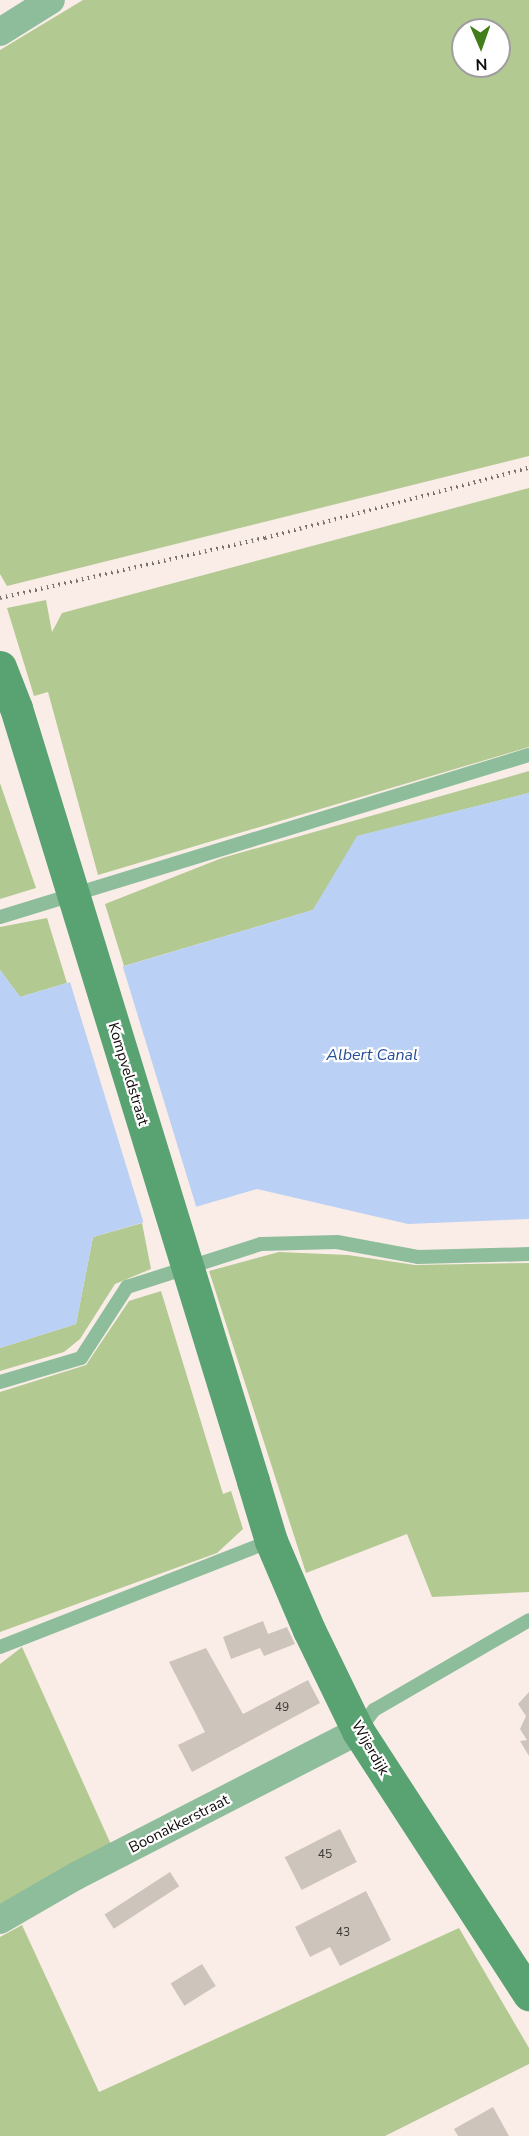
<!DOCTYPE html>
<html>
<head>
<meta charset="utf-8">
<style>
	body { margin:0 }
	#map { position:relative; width:529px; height:2136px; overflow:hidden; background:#faede7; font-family:"Nunito Sans",sans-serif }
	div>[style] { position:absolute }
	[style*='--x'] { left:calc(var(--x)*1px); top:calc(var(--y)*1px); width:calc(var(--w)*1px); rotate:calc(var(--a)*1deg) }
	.green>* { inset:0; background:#b3c992 }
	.water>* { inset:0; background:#bad0f4 }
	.pier>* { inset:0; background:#faede7; transform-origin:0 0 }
	.building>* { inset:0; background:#cdc4bb; transform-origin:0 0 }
	.path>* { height:4px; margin-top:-2px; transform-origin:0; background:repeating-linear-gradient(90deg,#7a726e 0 1.5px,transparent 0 6px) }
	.lane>* { height:14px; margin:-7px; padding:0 7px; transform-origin:7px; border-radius:7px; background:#8ebd9c }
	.street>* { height:28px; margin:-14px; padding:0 14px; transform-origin:14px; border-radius:14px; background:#8ebd9c }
	.secondary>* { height:33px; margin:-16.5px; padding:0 16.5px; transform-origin:16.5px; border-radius:16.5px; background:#59a373 }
	.secondary-bridge>* { height:33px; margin:-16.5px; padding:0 16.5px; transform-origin:16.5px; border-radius:16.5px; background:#59a373 }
	span { translate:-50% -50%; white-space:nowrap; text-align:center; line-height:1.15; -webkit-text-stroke:4.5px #fff; paint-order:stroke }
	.number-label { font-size:12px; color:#3e3936 }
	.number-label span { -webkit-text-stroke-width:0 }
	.street-label { font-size:15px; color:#0f0b09 }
	.water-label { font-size:16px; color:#254f94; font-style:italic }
	.north { position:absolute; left:451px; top:18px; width:60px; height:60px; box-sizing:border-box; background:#fff; border:2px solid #9f9d9d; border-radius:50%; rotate:178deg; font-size:16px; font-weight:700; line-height:24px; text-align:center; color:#0f0b09 }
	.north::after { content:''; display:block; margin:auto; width:21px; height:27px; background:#417d18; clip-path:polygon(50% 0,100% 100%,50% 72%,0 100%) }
</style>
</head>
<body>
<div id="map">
	<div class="green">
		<div style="clip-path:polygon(evenodd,83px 0,529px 0,529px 456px,7px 586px,0 574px,0 50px,83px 0,463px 30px,499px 30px,499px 66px,463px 66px,463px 30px)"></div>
		<div style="clip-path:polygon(529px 488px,529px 747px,98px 875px,48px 692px,34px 696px,7px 608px,46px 600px,52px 632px,62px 613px)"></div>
		<div style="clip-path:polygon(529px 771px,529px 793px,358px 836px,313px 910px,124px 966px,105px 904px,222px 858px)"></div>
		<div style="clip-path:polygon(0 783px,36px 888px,0 899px)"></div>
		<div style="clip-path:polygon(47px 918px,67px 983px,20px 997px,0 970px,0 927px)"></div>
		<div style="clip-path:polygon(142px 1223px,151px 1269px,115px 1284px,80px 1339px,64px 1352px,0 1371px,0 1348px,76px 1324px,93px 1237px)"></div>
		<div style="clip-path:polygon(279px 1252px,348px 1255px,415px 1265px,529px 1263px,529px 1592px,432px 1597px,407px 1534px,306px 1573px,209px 1271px)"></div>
		<div style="clip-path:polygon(161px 1291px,223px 1494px,231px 1491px,243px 1529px,217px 1553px,0 1632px,0 1392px,86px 1365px,129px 1301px)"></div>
		<div style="clip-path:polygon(22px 1647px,118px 1860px,0 1912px,0 1664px)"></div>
		<div style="clip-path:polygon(22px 1925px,99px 2092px,459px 1928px,529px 2048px,529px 2064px,385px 2136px,0 2136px,0 1937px)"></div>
	</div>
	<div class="water">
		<div style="clip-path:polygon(529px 793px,529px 1219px,408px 1224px,257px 1189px,93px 1237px,76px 1324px,0 1348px,0 970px,20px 997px,313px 910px,357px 836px)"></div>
	</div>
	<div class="pier">
		<div style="left:122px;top:964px;width:257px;height:55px;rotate:73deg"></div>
	</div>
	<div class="building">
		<div style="clip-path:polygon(263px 1621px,268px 1634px,287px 1627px,295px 1644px,264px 1656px,260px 1648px,231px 1659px,223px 1637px)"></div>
		<div style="clip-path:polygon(206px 1648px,243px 1714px,308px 1680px,320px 1703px,192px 1772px,178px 1745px,205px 1732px,169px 1662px)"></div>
		<div style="clip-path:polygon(529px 1692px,529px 1756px,520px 1741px,527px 1740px,520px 1729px,526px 1716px,518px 1704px)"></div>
		<div style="left:340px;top:1829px;width:37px;height:62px;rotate:63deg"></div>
		<div style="left:170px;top:1872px;width:17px;height:78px;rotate:57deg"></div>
		<div style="clip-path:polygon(366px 1891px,391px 1940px,340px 1966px,330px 1947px,310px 1957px,295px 1927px)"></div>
		<div style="left:202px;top:1964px;width:26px;height:37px;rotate:58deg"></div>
		<div style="clip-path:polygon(493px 2107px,509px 2136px,458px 2136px,454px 2129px)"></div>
	</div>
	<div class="path">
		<div style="--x:0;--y:598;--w:272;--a:-12.8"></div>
		<div style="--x:265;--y:538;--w:273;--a:-14.9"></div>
	</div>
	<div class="lane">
		<div style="--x:0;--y:917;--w:553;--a:-17.03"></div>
		<div style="--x:0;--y:1382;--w:84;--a:-16.5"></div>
		<div style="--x:81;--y:1358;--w:85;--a:-57.1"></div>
		<div style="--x:127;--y:1287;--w:141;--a:-17.8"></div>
		<div style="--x:261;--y:1244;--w:76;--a:-1.5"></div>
		<div style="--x:337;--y:1242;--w:82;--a:10.5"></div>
		<div style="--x:418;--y:1257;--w:111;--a:-1.5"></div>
		<div style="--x:0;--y:1647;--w:291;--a:-21.4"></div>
		<div style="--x:360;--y:1729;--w:24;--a:-54"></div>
		<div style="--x:374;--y:1710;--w:179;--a:-30.1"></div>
	</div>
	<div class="street">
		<div style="--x:0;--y:32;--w:60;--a:-32.1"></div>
		<div style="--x:0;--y:1920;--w:88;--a:-30.1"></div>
		<div style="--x:76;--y:1876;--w:317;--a:-27.2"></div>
	</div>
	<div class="secondary">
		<div style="--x:0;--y:667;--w:44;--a:68.7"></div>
		<div style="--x:253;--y:1481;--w:63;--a:73.3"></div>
		<div style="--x:271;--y:1541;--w:97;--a:66.9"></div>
		<div style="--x:309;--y:1630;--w:112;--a:64.1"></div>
		<div style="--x:358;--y:1731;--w:314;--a:57"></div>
	</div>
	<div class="secondary-bridge">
		<div style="--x:16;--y:708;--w:809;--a:72.95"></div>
	</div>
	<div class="number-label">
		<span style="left:282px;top:1708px">49</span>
		<span style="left:325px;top:1855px">45</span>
		<span style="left:343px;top:1933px">43</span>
	</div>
	<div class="street-label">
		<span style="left:128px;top:1074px;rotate:73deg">Kompveldstraat</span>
		<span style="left:370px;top:1748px;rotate:60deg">Wijerdijk</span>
		<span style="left:179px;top:1824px;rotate:-27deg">Boonakkerstraat</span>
	</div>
	<div class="water-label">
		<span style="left:372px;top:1055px">Albert Canal</span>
	</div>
	<div class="north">N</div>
</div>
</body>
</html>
